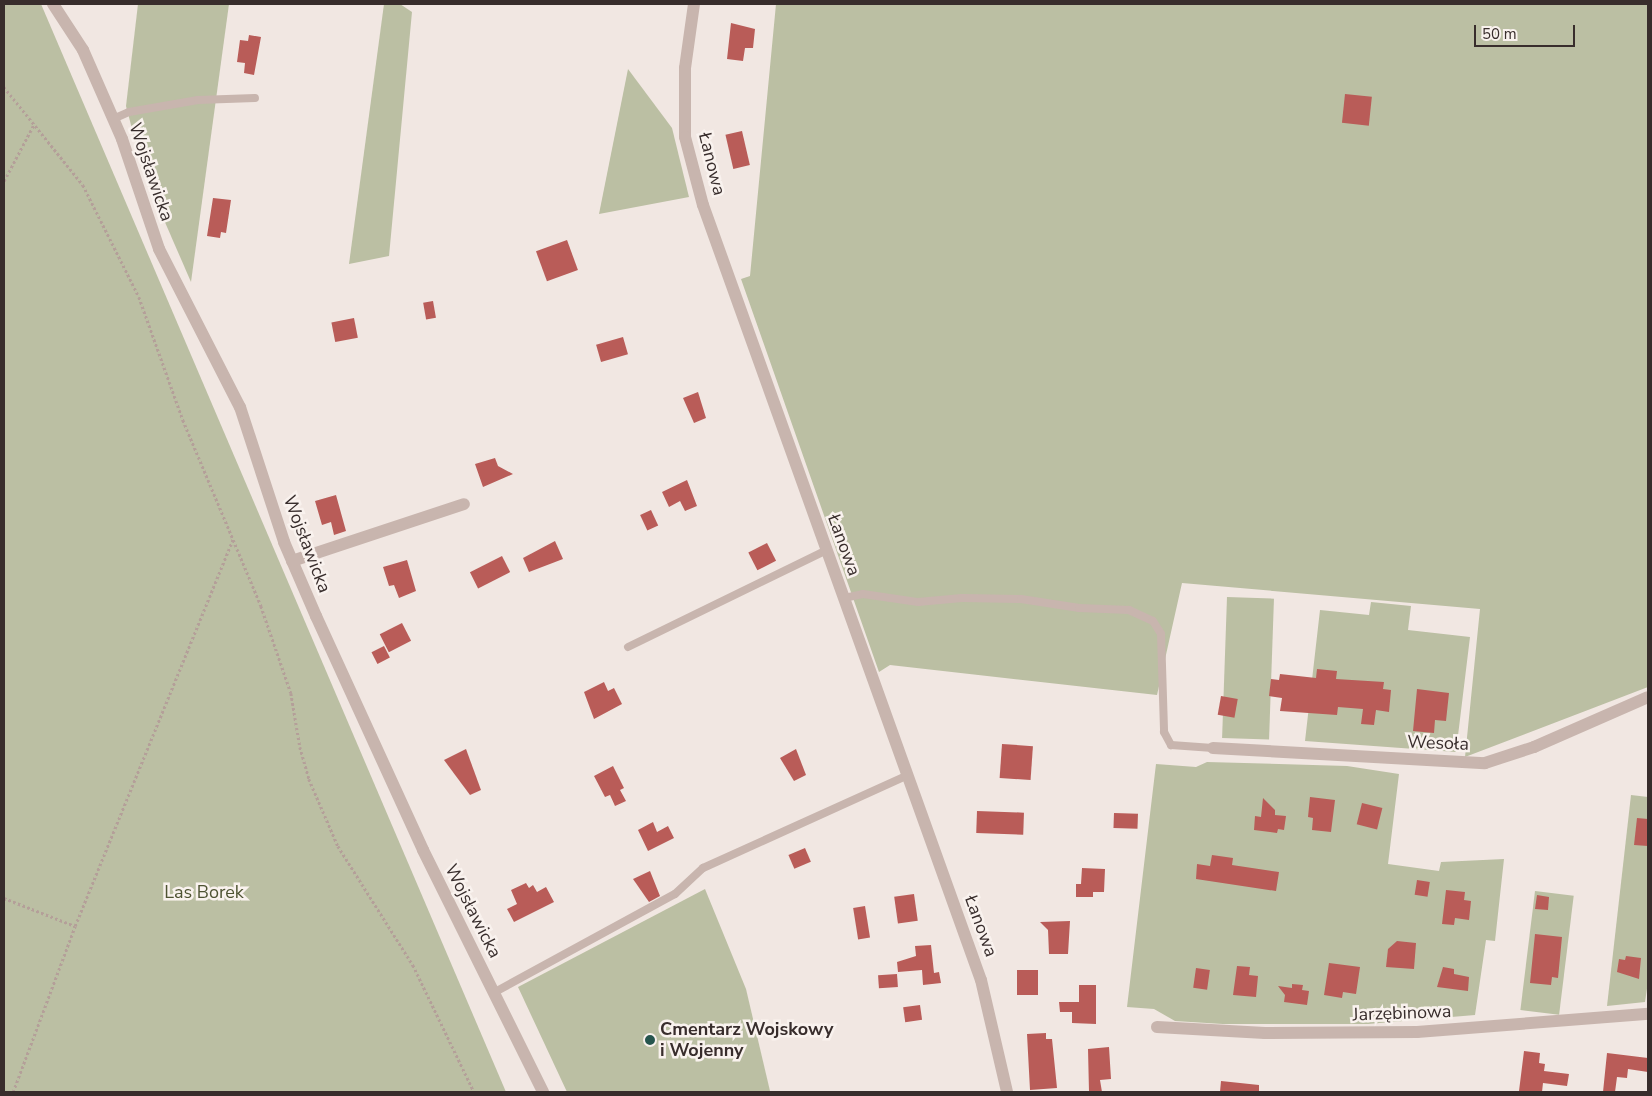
<!DOCTYPE html>
<html>
<head>
<meta charset="utf-8">
<style>
	body { margin:0 }
	#map { position:relative; width:1652px; height:1096px; overflow:hidden; background:#f1e7e2; font-family:"Nunito Sans",sans-serif }
	div>[style] { position:absolute }
	[style*='--x'] { left:calc(var(--x)*1px); top:calc(var(--y)*1px); width:calc(var(--w)*1px); rotate:calc(var(--a)*1deg) }
	.green>* { inset:0; background:#bbbfa3; transform-origin:0 0 }
	.building>* { inset:0; background:#b95c58; transform-origin:0 0 }
	.path>* { height:2.5px; margin-top:-1.25px; transform-origin:0; background:repeating-linear-gradient(90deg,#b49f99 0 2.5px,transparent 0 5px) }
	.service>* { height:8px; margin:-4px; padding:0 4px; transform-origin:4px; border-radius:4px; background:#c8b5ae }
	.minor>* { height:12px; margin:-6px; padding:0 6px; transform-origin:6px; border-radius:6px; background:#c8b5ae }
	.tertiary>* { height:12px; margin:-6px; padding:0 6px; transform-origin:6px; border-radius:6px; background:#c8b5ae }
	.dots>* { width:14px; height:14px; translate:-50% -50%; box-sizing:border-box; border:2px solid #f9f2ee; border-radius:50% }
	span { translate:-50% -50%; white-space:nowrap; text-align:center; line-height:1.15; -webkit-text-stroke:5px #f9f2ee; paint-order:stroke }
	.street-label { font-size:18px; color:#382d2c }
	.park-label { font-size:18px; color:#4e5332 }
	.poi-label { font-size:18px; color:#382d2c; font-weight:700 }
	.left { translate:0 -50%; text-align:left }
	.frame { position:absolute; inset:0; border:5px solid #382d2c; pointer-events:none }
	.scale { position:absolute; left:1474px; top:25px; width:101px; height:22px; box-sizing:border-box; border:2px solid #382d2c; border-top:0; padding-left:6px; font-size:15px; line-height:18px; white-space:nowrap; color:#382d2c; -webkit-text-stroke:4px #f9f2ee; paint-order:stroke }
</style>
</head>
<body>
<div id="map">
	<div class="green">
		<div style="clip-path:polygon(4px 4px,41px 4px,506px 1092px,4px 1092px)"></div>
		<div style="clip-path:polygon(138px 4px,229px 4px,191px 282px,144px 174px,126px 106px)"></div>
		<div style="clip-path:polygon(384px 4px,400px 4px,412px 12px,389px 256px,349px 264px)"></div>
		<div style="clip-path:polygon(776px 4px,1648px 4px,1648px 687px,1465px 757px,1480px 609px,1182px 583px,1157px 695px,890px 665px,879px 672px,741px 279px,750px 276px)"></div>
		<div style="clip-path:polygon(628px 69px,672px 128px,689px 197px,599px 214px)"></div>
		<div style="left:1227px;top:597px;width:47px;height:141px;rotate:2deg"></div>
		<div style="clip-path:polygon(1371px 602px,1411px 606px,1408px 630px,1470px 637px,1456px 752px,1305px 741px,1320px 610px,1369px 615px)"></div>
		<div style="clip-path:polygon(1207px 762px,1347px 766px,1399px 774px,1388px 864px,1439px 871px,1441px 862px,1504px 859px,1495px 941px,1486px 940px,1475px 1015px,1368px 1024px,1223px 1024px,1175px 1021px,1154px 1009px,1127px 1007px,1156px 764px,1196px 767px)"></div>
		<div style="clip-path:polygon(1631px 795px,1648px 797px,1648px 982px,1645px 1002px,1607px 1006px)"></div>
		<div style="clip-path:polygon(705px 889px,746px 989px,770px 1091px,567px 1092px,518px 987px)"></div>
		<div style="left:1535px;top:891px;width:39px;height:120px;rotate:7deg"></div>
	</div>
	<div class="building">
		<div style="clip-path:polygon(731px 23px,755px 29px,753px 48px,745px 48px,743px 61px,727px 59px)"></div>
		<div style="clip-path:polygon(249px 35px,261px 37px,254px 75px,244px 73px,245px 63px,237px 62px,240px 40px,248px 41px)"></div>
		<div style="left:1345px;top:94px;width:27px;height:29px;rotate:6deg"></div>
		<div style="left:742px;top:131px;width:35px;height:17px;rotate:77deg"></div>
		<div style="clip-path:polygon(213px 198px,231px 200px,226px 233px,221px 232px,220px 238px,207px 236px)"></div>
		<div style="left:567px;top:240px;width:32px;height:33px;rotate:70deg"></div>
		<div style="left:433px;top:301px;width:17px;height:10px;rotate:80deg"></div>
		<div style="left:354px;top:318px;width:20px;height:23px;rotate:79deg"></div>
		<div style="left:623px;top:337px;width:18px;height:28px;rotate:74deg"></div>
		<div style="clip-path:polygon(698px 392px,706px 418px,694px 423px,683px 398px)"></div>
		<div style="clip-path:polygon(495px 458px,498px 466px,513px 474px,483px 487px,475px 464px)"></div>
		<div style="clip-path:polygon(687px 480px,697px 506px,685px 511px,680px 501px,669px 507px,662px 492px)"></div>
		<div style="clip-path:polygon(336px 495px,346px 531px,334px 535px,331px 522px,322px 525px,315px 501px)"></div>
		<div style="left:651px;top:510px;width:17px;height:12px;rotate:65deg"></div>
		<div style="clip-path:polygon(555px 541px,563px 559px,529px 572px,523px 558px)"></div>
		<div style="left:767px;top:543px;width:20px;height:21px;rotate:63deg"></div>
		<div style="left:502px;top:556px;width:18px;height:36px;rotate:63deg"></div>
		<div style="clip-path:polygon(407px 560px,416px 591px,399px 598px,394px 585px,389px 586px,383px 567px)"></div>
		<div style="left:402px;top:623px;width:20px;height:25px;rotate:63deg"></div>
		<div style="left:384px;top:646px;width:13px;height:14px;rotate:63deg"></div>
		<div style="clip-path:polygon(1317px 669px,1337px 671px,1336px 679px,1384px 682px,1383px 689px,1391px 690px,1389px 712px,1376px 710px,1374px 725px,1361px 724px,1363px 709px,1338px 707px,1337px 715px,1280px 711px,1282px 698px,1269px 696px,1271px 679px,1279px 680px,1280px 674px,1316px 678px)"></div>
		<div style="clip-path:polygon(604px 682px,608px 691px,614px 688px,622px 704px,594px 719px,584px 692px)"></div>
		<div style="clip-path:polygon(1417px 689px,1449px 693px,1446px 721px,1435px 720px,1434px 733px,1413px 731px)"></div>
		<div style="left:1221px;top:696px;width:17px;height:19px;rotate:10deg"></div>
		<div style="left:1002px;top:744px;width:31px;height:34px;rotate:4deg"></div>
		<div style="clip-path:polygon(466px 749px,481px 790px,470px 795px,444px 760px)"></div>
		<div style="clip-path:polygon(796px 749px,806px 775px,794px 781px,780px 758px)"></div>
		<div style="clip-path:polygon(613px 766px,624px 788px,620px 790px,626px 801px,615px 806px,610px 795px,605px 797px,594px 776px)"></div>
		<div style="clip-path:polygon(1310px 797px,1335px 800px,1331px 832px,1312px 830px,1313px 818px,1308px 817px)"></div>
		<div style="clip-path:polygon(1263px 798px,1275px 810px,1275px 815px,1286px 816px,1284px 830px,1278px 829px,1277px 833px,1254px 830px,1255px 816px,1261px 817px)"></div>
		<div style="left:1362px;top:803px;width:21px;height:22px;rotate:14deg"></div>
		<div style="left:977px;top:811px;width:47px;height:22px;rotate:2deg"></div>
		<div style="left:1114px;top:813px;width:24px;height:15px;rotate:2deg"></div>
		<div style="clip-path:polygon(1637px 818px,1648px 819px,1648px 846px,1634px 845px)"></div>
		<div style="clip-path:polygon(653px 822px,657px 832px,668px 826px,674px 838px,648px 851px,638px 830px)"></div>
		<div style="left:805px;top:848px;width:15px;height:18px;rotate:67deg"></div>
		<div style="clip-path:polygon(1212px 855px,1233px 858px,1232px 865px,1279px 872px,1276px 891px,1196px 879px,1197px 864px,1210px 866px)"></div>
		<div style="clip-path:polygon(1082px 868px,1105px 869px,1104px 892px,1093px 892px,1093px 897px,1076px 897px,1076px 884px,1081px 884px)"></div>
		<div style="clip-path:polygon(650px 871px,660px 896px,649px 902px,633px 879px)"></div>
		<div style="left:1417px;top:880px;width:13px;height:15px;rotate:9deg"></div>
		<div style="clip-path:polygon(526px 883px,529px 888px,533px 885px,537px 892px,546px 887px,554px 902px,514px 922px,507px 909px,517px 904px,511px 890px)"></div>
		<div style="clip-path:polygon(1446px 890px,1465px 892px,1464px 900px,1471px 901px,1469px 920px,1455px 918px,1454px 925px,1442px 924px)"></div>
		<div style="left:914px;top:894px;width:27px;height:20px;rotate:82deg"></div>
		<div style="clip-path:polygon(1537px 895px,1549px 897px,1548px 910px,1535px 909px)"></div>
		<div style="left:865px;top:906px;width:32px;height:12px;rotate:81deg"></div>
		<div style="clip-path:polygon(1070px 921px,1068px 954px,1049px 954px,1048px 930px,1040px 922px)"></div>
		<div style="clip-path:polygon(1535px 934px,1562px 937px,1558px 978px,1552px 977px,1551px 985px,1530px 983px)"></div>
		<div style="clip-path:polygon(1397px 941px,1416px 943px,1414px 969px,1386px 967px,1388px 949px)"></div>
		<div style="clip-path:polygon(931px 945px,934px 973px,939px 972px,941px 983px,923px 985px,922px 970px,898px 972px,897px 962px,916px 956px,915px 946px)"></div>
		<div style="clip-path:polygon(1626px 956px,1641px 958px,1639px 979px,1617px 972px,1619px 959px,1625px 960px)"></div>
		<div style="clip-path:polygon(1329px 963px,1360px 967px,1356px 994px,1343px 992px,1342px 998px,1324px 995px)"></div>
		<div style="clip-path:polygon(1237px 966px,1250px 967px,1249px 975px,1258px 976px,1256px 997px,1233px 995px)"></div>
		<div style="clip-path:polygon(1443px 967px,1454px 969px,1454px 974px,1469px 977px,1468px 991px,1437px 987px)"></div>
		<div style="left:1196px;top:968px;width:14px;height:20px;rotate:8deg"></div>
		<div style="left:1038px;top:970px;width:25px;height:21px;rotate:90deg"></div>
		<div style="left:897px;top:974px;width:13px;height:19px;rotate:86deg"></div>
		<div style="clip-path:polygon(1292px 984px,1303px 985px,1302px 990px,1309px 991px,1307px 1005px,1284px 1002px,1285px 995px,1278px 986px,1292px 988px)"></div>
		<div style="clip-path:polygon(1079px 985px,1096px 985px,1096px 1024px,1072px 1023px,1072px 1012px,1060px 1012px,1059px 1002px,1079px 1002px)"></div>
		<div style="left:920px;top:1005px;width:15px;height:17px;rotate:82deg"></div>
		<div style="clip-path:polygon(1046px 1033px,1046px 1039px,1052px 1039px,1057px 1088px,1030px 1090px,1027px 1034px)"></div>
		<div style="clip-path:polygon(1109px 1047px,1111px 1079px,1100px 1080px,1102px 1092px,1089px 1092px,1088px 1049px)"></div>
		<div style="clip-path:polygon(1524px 1051px,1540px 1053px,1539px 1063px,1545px 1064px,1544px 1071px,1569px 1074px,1567px 1086px,1543px 1083px,1542px 1092px,1519px 1091px)"></div>
		<div style="clip-path:polygon(1607px 1053px,1648px 1058px,1648px 1072px,1628px 1069px,1627px 1078px,1617px 1077px,1615px 1092px,1603px 1092px)"></div>
		<div style="clip-path:polygon(1221px 1081px,1259px 1085px,1259px 1092px,1220px 1092px)"></div>
	</div>
	<div class="path">
		<div style="--x:4;--y:87;--w:126;--a:51.1"></div>
		<div style="--x:83;--y:185;--w:125;--a:63.4"></div>
		<div style="--x:139;--y:297;--w:131;--a:70.3"></div>
		<div style="--x:183;--y:420;--w:202;--a:67.2"></div>
		<div style="--x:261;--y:606;--w:92;--a:71"></div>
		<div style="--x:291;--y:693;--w:55;--a:80.5"></div>
		<div style="--x:300;--y:747;--w:33;--a:74"></div>
		<div style="--x:309;--y:779;--w:73;--a:66.6"></div>
		<div style="--x:338;--y:846;--w:141;--a:57.8"></div>
		<div style="--x:413;--y:965;--w:141;--a:64.3"></div>
		<div style="--x:4;--y:181;--w:64;--a:-62.2"></div>
		<div style="--x:4;--y:898;--w:76;--a:21.5"></div>
		<div style="--x:13;--y:1092;--w:177;--a:-69.5"></div>
		<div style="--x:75;--y:926;--w:418;--a:-67.8"></div>
	</div>
	<div class="service">
		<div style="--x:113;--y:119;--w:17;--a:-24"></div>
		<div style="--x:129;--y:112;--w:70;--a:-9.9"></div>
		<div style="--x:198;--y:100;--w:57;--a:-2"></div>
		<div style="--x:844;--y:598;--w:19;--a:-12"></div>
		<div style="--x:863;--y:594;--w:56;--a:8.3"></div>
		<div style="--x:918;--y:602;--w:44;--a:-5.2"></div>
		<div style="--x:962;--y:598;--w:59;--a:1"></div>
		<div style="--x:1021;--y:599;--w:59;--a:8.8"></div>
		<div style="--x:1079;--y:608;--w:50;--a:2.3"></div>
		<div style="--x:1129;--y:610;--w:26;--a:25"></div>
		<div style="--x:1153;--y:621;--w:15;--a:58"></div>
		<div style="--x:1161;--y:634;--w:98;--a:88.2"></div>
		<div style="--x:1164;--y:732;--w:15;--a:62"></div>
		<div style="--x:1171;--y:745;--w:42;--a:4.1"></div>
		<div style="--x:628;--y:647;--w:221;--a:-26"></div>
		<div style="--x:495;--y:992;--w:205;--a:-28.6"></div>
		<div style="--x:675;--y:894;--w:38;--a:-43"></div>
		<div style="--x:703;--y:868;--w:225;--a:-24.4"></div>
	</div>
	<div class="minor">
		<div style="--x:53;--y:4;--w:55;--a:56.9"></div>
		<div style="--x:83;--y:50;--w:97;--a:66.3"></div>
		<div style="--x:122;--y:139;--w:116;--a:71.4"></div>
		<div style="--x:159;--y:249;--w:178;--a:62.9"></div>
		<div style="--x:240;--y:407;--w:142;--a:71.9"></div>
		<div style="--x:284;--y:542;--w:81;--a:66.6"></div>
		<div style="--x:316;--y:616;--w:257;--a:65.4"></div>
		<div style="--x:423;--y:850;--w:270;--a:63.6"></div>
		<div style="--x:292;--y:561;--w:181;--a:-18.3"></div>
		<div style="--x:1213;--y:748;--w:272;--a:3.2"></div>
		<div style="--x:1485;--y:763;--w:52;--a:-18.1"></div>
		<div style="--x:1534;--y:747;--w:124;--a:-23.7"></div>
		<div style="--x:1157;--y:1027;--w:108;--a:3.2"></div>
		<div style="--x:1265;--y:1033;--w:152;--a:-0.4"></div>
		<div style="--x:1417;--y:1032;--w:232;--a:-4.5"></div>
	</div>
	<div class="tertiary">
		<div style="--x:694;--y:4;--w:65;--a:98"></div>
		<div style="--x:685;--y:68;--w:69;--a:90"></div>
		<div style="--x:685;--y:137;--w:70;--a:75.2"></div>
		<div style="--x:703;--y:205;--w:823;--a:70.27"></div>
		<div style="--x:981;--y:980;--w:115;--a:76.9"></div>
	</div>
	<div class="dots">
		<div style="left:650px;top:1040px;background:#26554e"></div>
	</div>
	<div class="street-label">
		<span style="left:712px;top:164px;rotate:76deg">Łanowa</span>
		<span style="left:151px;top:172px;rotate:71deg">Wojsławicka</span>
		<span style="left:307px;top:544px;rotate:69deg">Wojsławicka</span>
		<span style="left:844px;top:545px;rotate:70deg">Łanowa</span>
		<span style="left:1438px;top:743px;rotate:2deg">Wesoła</span>
		<span style="left:473px;top:911px;rotate:63deg">Wojsławicka</span>
		<span style="left:981px;top:926px;rotate:70deg">Łanowa</span>
		<span style="left:1402px;top:1013px;rotate:-2deg">Jarzębinowa</span>
	</div>
	<div class="park-label">
		<span style="left:204px;top:892px">Las Borek</span>
	</div>
	<div class="poi-label">
		<span class="left" style="left:660px;top:1040px">Cmentarz Wojskowy<br>i Wojenny</span>
	</div>
	<div class="frame"></div>
	<div class="scale">50 m</div>
</div>
</body>
</html>
